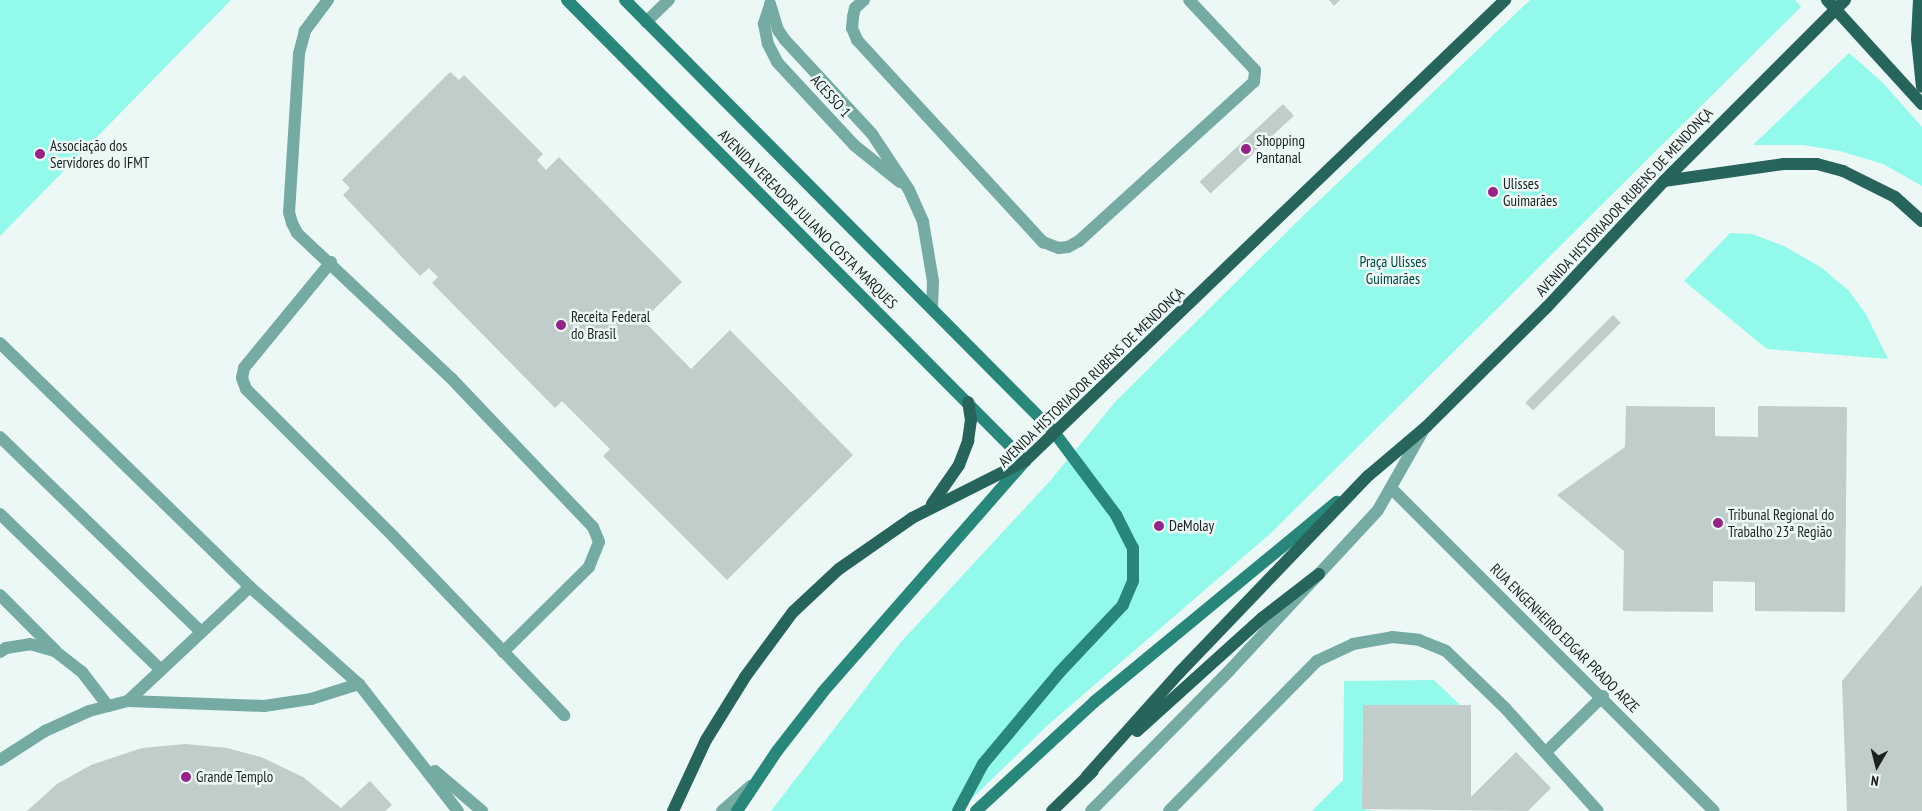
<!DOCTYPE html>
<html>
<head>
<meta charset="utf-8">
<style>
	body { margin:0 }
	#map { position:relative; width:1922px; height:811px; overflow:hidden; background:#ebf8f6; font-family:"PT Sans Narrow",sans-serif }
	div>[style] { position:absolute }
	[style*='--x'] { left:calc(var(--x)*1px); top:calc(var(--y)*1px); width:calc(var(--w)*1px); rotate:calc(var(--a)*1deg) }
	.green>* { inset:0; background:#93f9ea }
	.building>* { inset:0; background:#c0cdcb; transform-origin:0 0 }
	.service>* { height:12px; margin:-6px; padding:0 6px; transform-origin:6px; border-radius:6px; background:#75aba2 }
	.minor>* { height:12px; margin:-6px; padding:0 6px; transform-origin:6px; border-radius:6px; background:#75aba2 }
	.secondary>* { height:12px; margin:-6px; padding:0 6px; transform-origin:6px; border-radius:6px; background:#29867b }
	.primary>* { height:12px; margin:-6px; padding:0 6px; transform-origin:6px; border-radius:6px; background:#26645c }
	.dots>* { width:14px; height:14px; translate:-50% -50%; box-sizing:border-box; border:2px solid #ebf8f6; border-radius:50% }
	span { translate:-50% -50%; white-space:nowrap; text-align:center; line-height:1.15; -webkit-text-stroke:5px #ebf8f6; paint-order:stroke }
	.street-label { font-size:15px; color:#1c2120 }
	.poi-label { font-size:15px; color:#1c2120 }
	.left { translate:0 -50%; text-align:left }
	.park-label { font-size:15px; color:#014740 }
	.north { position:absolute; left:1852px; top:741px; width:50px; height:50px; -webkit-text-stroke:4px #ebf8f6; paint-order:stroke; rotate:188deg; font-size:14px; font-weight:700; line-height:20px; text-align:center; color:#1c2120 }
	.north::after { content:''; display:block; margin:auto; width:18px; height:22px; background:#1c2120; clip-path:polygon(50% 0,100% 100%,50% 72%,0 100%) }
</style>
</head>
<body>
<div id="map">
	<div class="green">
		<div style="clip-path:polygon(0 0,231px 0,0 236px)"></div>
		<div style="clip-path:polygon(1530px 0,1795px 0,1801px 7px,1271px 533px,1049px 724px,959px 811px,771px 811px,901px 642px,1050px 481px,1116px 401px,1305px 214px)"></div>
		<div style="clip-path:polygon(1849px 53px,1882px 82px,1922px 127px,1922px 186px,1883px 164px,1840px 151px,1803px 145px,1753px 145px)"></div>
		<div style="clip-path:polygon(1730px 233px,1752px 234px,1784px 246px,1822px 268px,1849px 291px,1866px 314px,1888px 359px,1767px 349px,1684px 281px)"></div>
		<div style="clip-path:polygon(1434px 680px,1460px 705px,1363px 705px,1362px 809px,1374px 811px,1312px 811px,1343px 780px,1344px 681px)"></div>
	</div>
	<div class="building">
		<div style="clip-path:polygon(1329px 0,1340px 0,1334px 6px)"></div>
		<div style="clip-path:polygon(450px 72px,459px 80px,464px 75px,543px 154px,537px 160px,546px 170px,559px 157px,682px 282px,643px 320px,691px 369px,730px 330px,853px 455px,727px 580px,603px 456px,610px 449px,562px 401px,555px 408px,432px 283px,438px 277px,429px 268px,420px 276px,343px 195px,350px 188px,342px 180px)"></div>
		<div style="left:1283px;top:104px;width:16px;height:114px;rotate:47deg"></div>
		<div style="left:1613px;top:315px;width:11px;height:124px;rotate:45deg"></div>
		<div style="clip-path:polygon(1626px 406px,1715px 407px,1715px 436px,1758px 437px,1758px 406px,1847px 407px,1845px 612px,1755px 611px,1755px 582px,1713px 581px,1713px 612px,1623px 611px,1624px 551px,1557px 495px,1625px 447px)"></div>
		<div style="clip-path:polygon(1922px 585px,1922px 811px,1847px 811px,1842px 681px)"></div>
		<div style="clip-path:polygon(1363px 705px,1471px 705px,1471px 797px,1516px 752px,1551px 788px,1528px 811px,1362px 809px)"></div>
		<div style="clip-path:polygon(185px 744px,227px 748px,261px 757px,303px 777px,341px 808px,370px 781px,392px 805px,385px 811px,27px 811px,57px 784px,91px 765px,142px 748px)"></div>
	</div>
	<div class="service">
		<div style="--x:328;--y:0;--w:39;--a:127"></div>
		<div style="--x:305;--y:31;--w:24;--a:105"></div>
		<div style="--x:299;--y:54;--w:158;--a:93.6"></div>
		<div style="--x:289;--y:212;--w:11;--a:75"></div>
		<div style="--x:292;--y:223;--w:11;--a:63"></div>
		<div style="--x:297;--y:233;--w:212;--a:43.3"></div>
		<div style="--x:451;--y:378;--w:206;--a:46.4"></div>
		<div style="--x:593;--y:527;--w:16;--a:68"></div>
		<div style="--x:599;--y:542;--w:27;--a:112"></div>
		<div style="--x:589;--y:567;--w:121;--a:135.3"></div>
		<div style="--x:864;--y:0;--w:12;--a:138"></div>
		<div style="--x:855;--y:8;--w:9;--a:103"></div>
		<div style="--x:853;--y:17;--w:11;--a:95"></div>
		<div style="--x:852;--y:28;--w:13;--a:67"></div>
		<div style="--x:857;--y:40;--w:275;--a:47.4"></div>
		<div style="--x:1043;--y:242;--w:17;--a:21"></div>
		<div style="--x:1059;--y:248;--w:9;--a:-6"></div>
		<div style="--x:1068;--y:247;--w:13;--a:-29"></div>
		<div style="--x:1079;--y:241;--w:236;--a:-42.3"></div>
		<div style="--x:1254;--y:82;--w:12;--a:-85"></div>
		<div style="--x:1255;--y:70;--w:96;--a:-133.3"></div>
		<div style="--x:770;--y:4;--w:27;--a:73"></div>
		<div style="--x:778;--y:30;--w:12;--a:55"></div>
		<div style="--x:785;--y:40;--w:128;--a:47.2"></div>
		<div style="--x:872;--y:134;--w:67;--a:56.5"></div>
		<div style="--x:909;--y:190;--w:35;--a:66"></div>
		<div style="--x:923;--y:222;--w:60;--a:80.4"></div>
		<div style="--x:933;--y:281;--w:26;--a:92"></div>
		<div style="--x:770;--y:5;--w:20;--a:108"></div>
		<div style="--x:764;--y:24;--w:20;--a:79"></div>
		<div style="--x:768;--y:44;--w:20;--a:63"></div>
		<div style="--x:777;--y:62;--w:113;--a:47.1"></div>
		<div style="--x:854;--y:145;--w:59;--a:38.8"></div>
		<div style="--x:646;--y:22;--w:32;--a:-44"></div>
		<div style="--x:331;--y:262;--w:137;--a:129.4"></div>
		<div style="--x:244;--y:368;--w:10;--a:101"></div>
		<div style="--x:242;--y:378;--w:12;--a:70"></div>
		<div style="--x:246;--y:389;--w:208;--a:45"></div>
		<div style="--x:393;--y:536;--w:248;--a:46.3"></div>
		<div style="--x:0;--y:343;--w:349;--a:44.3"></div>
		<div style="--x:0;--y:437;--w:280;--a:44.1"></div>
		<div style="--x:0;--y:514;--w:224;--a:44.1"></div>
		<div style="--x:0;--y:595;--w:78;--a:45"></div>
		<div style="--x:0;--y:652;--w:7;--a:-34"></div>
		<div style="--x:6;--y:648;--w:24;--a:-9"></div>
		<div style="--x:30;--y:644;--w:26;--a:16"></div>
		<div style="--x:55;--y:651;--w:34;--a:38"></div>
		<div style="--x:82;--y:672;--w:43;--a:52.6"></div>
		<div style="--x:128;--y:701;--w:136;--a:2.1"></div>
		<div style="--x:264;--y:706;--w:48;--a:-8.5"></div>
		<div style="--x:311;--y:699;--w:50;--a:-17.4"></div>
		<div style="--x:1546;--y:752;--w:80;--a:-44.5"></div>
		<div style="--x:0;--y:760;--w:54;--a:-32.8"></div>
		<div style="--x:45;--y:731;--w:48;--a:-24.4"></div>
		<div style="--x:89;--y:711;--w:40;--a:-14.4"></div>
		<div style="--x:128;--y:701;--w:167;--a:-43.1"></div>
		<div style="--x:250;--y:587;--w:146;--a:41.7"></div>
		<div style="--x:359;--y:684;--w:161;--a:52.1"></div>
		<div style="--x:435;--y:771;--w:62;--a:40.4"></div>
		<div style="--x:722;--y:811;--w:38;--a:-41"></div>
		<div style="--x:1169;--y:811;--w:211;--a:-45.4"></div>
		<div style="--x:1317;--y:661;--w:40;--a:-25"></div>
		<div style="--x:1353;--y:644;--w:40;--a:-10"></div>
		<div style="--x:1392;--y:637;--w:27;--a:6"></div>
		<div style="--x:1419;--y:640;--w:29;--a:22"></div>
		<div style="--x:1446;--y:651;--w:83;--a:44"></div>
		<div style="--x:1506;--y:709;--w:137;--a:48"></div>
	</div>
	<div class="minor">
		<div style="--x:1392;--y:489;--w:455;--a:45"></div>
		<div style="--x:1091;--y:811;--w:197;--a:-45.4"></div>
		<div style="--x:1229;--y:671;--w:219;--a:-47.2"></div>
		<div style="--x:1378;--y:510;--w:93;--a:-60.4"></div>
	</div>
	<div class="secondary">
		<div style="--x:567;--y:0;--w:650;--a:45.19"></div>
		<div style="--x:1025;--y:461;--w:307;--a:131.2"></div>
		<div style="--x:823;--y:692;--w:75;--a:127.9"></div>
		<div style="--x:777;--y:751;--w:72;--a:123.7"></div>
		<div style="--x:625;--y:0;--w:609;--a:45.2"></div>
		<div style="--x:1054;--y:432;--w:104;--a:53.2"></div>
		<div style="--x:1116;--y:515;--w:37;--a:63"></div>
		<div style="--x:1133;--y:548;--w:33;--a:90"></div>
		<div style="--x:1133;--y:581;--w:26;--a:113"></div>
		<div style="--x:1123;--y:605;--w:93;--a:133.3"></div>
		<div style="--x:1059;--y:673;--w:119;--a:129.9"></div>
		<div style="--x:983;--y:764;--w:53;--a:118"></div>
		<div style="--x:976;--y:811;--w:161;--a:-42.7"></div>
		<div style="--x:1094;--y:702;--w:315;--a:-39.5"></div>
	</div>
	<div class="primary">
		<div style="--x:1827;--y:0;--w:141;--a:47.6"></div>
		<div style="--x:1919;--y:0;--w:39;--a:93"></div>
		<div style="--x:1917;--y:39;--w:48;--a:84.1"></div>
		<div style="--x:1664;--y:181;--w:121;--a:-8.1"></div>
		<div style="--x:1784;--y:164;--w:33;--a:0"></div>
		<div style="--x:1817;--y:164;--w:27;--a:15"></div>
		<div style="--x:1843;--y:171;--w:58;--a:26.6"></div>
		<div style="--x:1895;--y:197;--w:36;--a:42"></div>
		<div style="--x:932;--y:504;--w:47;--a:-55.3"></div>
		<div style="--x:959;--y:465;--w:26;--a:-69"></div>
		<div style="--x:968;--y:441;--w:21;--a:-82"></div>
		<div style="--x:971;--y:420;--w:18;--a:-99"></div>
		<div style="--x:1137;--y:731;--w:169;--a:-42.1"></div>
		<div style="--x:1262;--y:618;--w:72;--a:-37.7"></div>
		<div style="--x:1087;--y:776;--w:138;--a:-48.2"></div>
		<div style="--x:1179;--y:673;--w:273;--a:-46.2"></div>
		<div style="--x:1368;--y:476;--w:76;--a:-40.2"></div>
		<div style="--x:1426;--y:427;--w:170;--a:-44.8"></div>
		<div style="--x:1547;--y:307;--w:172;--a:-47.1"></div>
		<div style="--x:1664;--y:181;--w:256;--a:-45"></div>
		<div style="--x:673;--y:811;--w:78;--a:-65.1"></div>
		<div style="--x:706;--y:740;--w:74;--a:-58.2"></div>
		<div style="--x:745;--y:677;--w:81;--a:-53.6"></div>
		<div style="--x:793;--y:612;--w:63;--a:-43.1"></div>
		<div style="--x:839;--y:569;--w:89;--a:-34.9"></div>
		<div style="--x:912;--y:518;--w:127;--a:-26.8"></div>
		<div style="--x:1025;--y:461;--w:666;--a:-43.84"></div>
		<div style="--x:1052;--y:811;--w:57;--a:-44.3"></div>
	</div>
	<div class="dots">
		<div style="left:1246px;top:149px;background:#942586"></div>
		<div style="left:40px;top:154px;background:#942586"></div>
		<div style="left:1493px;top:192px;background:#942586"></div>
		<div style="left:561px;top:325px;background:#942586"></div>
		<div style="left:1718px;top:523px;background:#942586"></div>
		<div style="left:1159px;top:526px;background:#942586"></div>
		<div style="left:186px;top:777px;background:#942586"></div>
	</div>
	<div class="street-label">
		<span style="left:831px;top:96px;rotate:48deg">ACESSO 1</span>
		<span style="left:1624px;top:202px;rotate:-47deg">AVENIDA HISTORIADOR RUBENS DE MENDONÇA</span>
		<span style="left:808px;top:219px;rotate:45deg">AVENIDA VEREADOR JULIANO COSTA MARQUES</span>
		<span style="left:1091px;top:377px;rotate:-44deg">AVENIDA HISTORIADOR RUBENS DE MENDONÇA</span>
		<span style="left:1565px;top:638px;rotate:45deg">RUA ENGENHEIRO EDGAR PRADO ARZE</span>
	</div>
	<div class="poi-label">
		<span class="left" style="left:1256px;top:149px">Shopping<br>Pantanal</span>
		<span class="left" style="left:50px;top:154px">Associação dos<br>Servidores do IFMT</span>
		<span class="left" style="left:1503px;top:192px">Ulisses<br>Guimarães</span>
		<span class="left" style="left:571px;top:325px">Receita Federal<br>do Brasil</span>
		<span class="left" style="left:1728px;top:523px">Tribunal Regional do<br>Trabalho 23ª Região</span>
		<span class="left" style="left:1169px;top:526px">DeMolay</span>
		<span class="left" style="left:196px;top:777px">Grande Templo</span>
	</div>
	<div class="park-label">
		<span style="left:1393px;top:270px">Praça Ulisses<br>Guimarães</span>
	</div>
	<div class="north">N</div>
</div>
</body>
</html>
